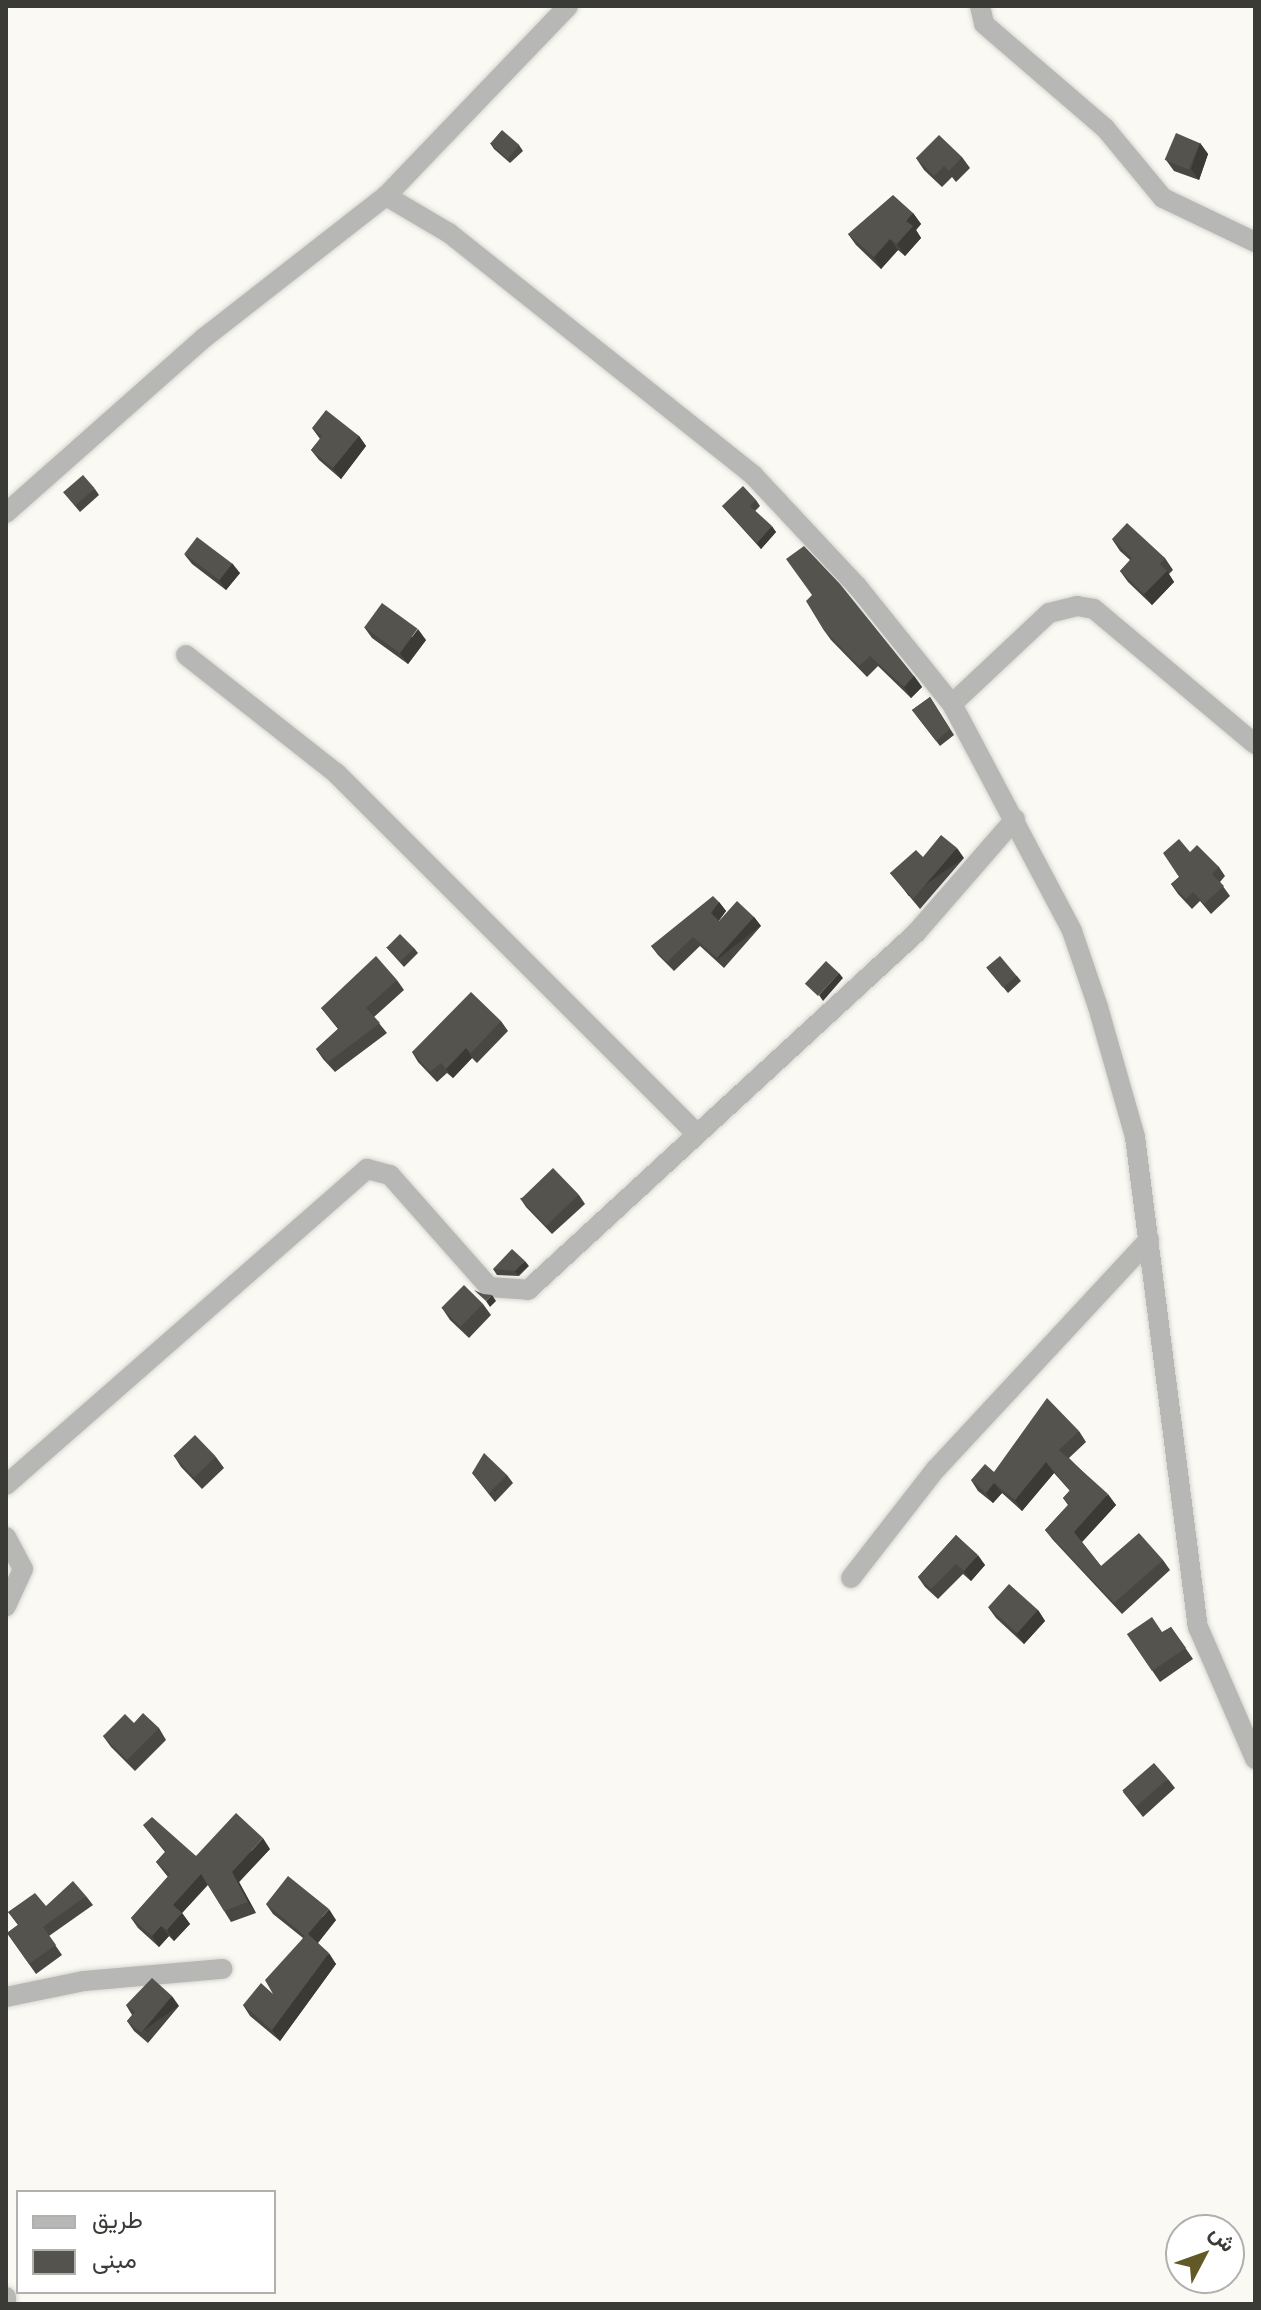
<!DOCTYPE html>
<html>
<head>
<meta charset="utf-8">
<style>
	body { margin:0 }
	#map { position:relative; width:1261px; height:2310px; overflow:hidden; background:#faf9f3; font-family:"Sofia Sans Condensed",Vazirmatn,sans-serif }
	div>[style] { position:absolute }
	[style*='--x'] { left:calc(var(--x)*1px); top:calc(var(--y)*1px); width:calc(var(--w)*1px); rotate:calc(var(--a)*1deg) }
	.roads { filter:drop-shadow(0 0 2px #d7d7d1) drop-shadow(0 0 2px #d7d7d1) }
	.minor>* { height:20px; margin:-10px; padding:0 10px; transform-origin:10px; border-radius:10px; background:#b7b7b5 }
	.wall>* { inset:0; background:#484743 }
	.shaded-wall>* { inset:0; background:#3b3a37; transform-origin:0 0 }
	.building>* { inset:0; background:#54534e; transform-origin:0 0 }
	span { translate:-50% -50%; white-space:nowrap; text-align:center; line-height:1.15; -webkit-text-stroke:8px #fff; paint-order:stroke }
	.frame { position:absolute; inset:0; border:8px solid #3a3a37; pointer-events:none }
	.legend { position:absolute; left:16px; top:2190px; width:260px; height:104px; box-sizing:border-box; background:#fff; border:2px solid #b0b0af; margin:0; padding:10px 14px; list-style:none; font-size:24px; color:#3a3a37 }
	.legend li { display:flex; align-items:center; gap:16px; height:40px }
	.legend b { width:40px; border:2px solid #b0b0af }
	.north { position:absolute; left:1165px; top:2214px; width:80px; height:80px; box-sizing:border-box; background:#fff; border:2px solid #b0b0af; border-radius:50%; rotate:49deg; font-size:22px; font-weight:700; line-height:32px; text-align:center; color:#3a3a37 }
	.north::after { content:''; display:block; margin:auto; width:28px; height:36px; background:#625926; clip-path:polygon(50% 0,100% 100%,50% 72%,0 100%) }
</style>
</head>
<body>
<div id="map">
	<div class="roads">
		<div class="minor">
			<div style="--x:980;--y:6;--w:18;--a:77"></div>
			<div style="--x:984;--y:24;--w:160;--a:40.7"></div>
			<div style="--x:1105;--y:128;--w:91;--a:50.4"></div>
			<div style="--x:1163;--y:198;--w:102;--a:25.6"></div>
			<div style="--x:386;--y:196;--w:73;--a:30.4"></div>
			<div style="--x:449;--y:233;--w:389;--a:38.5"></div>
			<div style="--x:753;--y:475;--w:152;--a:46.9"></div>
			<div style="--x:857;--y:586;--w:151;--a:51.2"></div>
			<div style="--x:952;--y:704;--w:257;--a:62.1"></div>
			<div style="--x:1072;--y:931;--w:80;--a:71.1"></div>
			<div style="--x:1098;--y:1007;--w:135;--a:74.1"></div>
			<div style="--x:1135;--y:1137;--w:494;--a:82.7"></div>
			<div style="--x:1198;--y:1627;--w:144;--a:66.6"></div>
			<div style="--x:6;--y:513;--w:264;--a:-41.5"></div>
			<div style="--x:204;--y:338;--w:231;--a:-38"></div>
			<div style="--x:386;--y:196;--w:263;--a:-46.2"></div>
			<div style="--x:186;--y:655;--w:191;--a:38.2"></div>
			<div style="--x:336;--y:773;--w:505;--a:45"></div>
			<div style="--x:952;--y:704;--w:133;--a:-43.2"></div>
			<div style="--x:1049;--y:613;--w:29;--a:-14"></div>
			<div style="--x:1077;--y:606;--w:17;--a:10"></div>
			<div style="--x:1094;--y:609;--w:210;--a:40"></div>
			<div style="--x:6;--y:1485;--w:480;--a:-41.2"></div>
			<div style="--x:367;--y:1169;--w:24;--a:15"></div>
			<div style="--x:390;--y:1175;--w:149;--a:48.5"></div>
			<div style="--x:489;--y:1287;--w:39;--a:4"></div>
			<div style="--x:528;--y:1290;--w:527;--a:-42.62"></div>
			<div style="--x:916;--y:933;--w:151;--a:-49"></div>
			<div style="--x:6;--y:1537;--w:36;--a:62"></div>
			<div style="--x:23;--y:1569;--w:41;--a:114.7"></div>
			<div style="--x:851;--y:1578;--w:138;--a:-52.1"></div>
			<div style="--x:936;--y:1469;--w:313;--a:-47.1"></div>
			<div style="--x:6;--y:1997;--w:80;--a:-11.6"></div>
			<div style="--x:84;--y:1981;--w:139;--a:-5"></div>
			<div style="--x:6;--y:2297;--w:7;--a:90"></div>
		</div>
	</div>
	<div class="wall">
		<div style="clip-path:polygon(490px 143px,519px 145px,523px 151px,510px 163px,494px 149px)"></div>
		<div style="clip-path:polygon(1200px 143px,1208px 154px,1199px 180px,1174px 171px,1166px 160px)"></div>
		<div style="clip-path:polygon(962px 157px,970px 168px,956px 182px,952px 177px,942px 187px,924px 170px,916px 158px)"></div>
		<div style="clip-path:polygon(913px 213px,921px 224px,916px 230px,921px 238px,905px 256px,898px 250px,881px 269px,856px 245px,848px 234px)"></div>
		<div style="clip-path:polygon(312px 428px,359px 436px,366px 446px,341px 479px,319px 460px,311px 450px,320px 439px)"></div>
		<div style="clip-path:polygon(95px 489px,99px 495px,80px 512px,63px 492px)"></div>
		<div style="clip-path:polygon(756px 500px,760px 506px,755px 511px,776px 532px,761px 549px,722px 506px)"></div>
		<div style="clip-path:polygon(1112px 539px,1165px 558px,1173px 570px,1169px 574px,1174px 582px,1152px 605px,1128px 582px,1120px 571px,1130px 560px,1120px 551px)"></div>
		<div style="clip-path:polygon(184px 554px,240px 573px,226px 590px,192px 564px)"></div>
		<div style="clip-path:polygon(364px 627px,426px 640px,408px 664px,372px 638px)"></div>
		<div style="clip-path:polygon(823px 629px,914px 676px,922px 687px,911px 698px,878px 666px,867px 677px,831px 640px)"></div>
		<div style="clip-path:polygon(930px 697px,954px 735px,940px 746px,912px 710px)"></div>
		<div style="clip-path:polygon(1190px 852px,1219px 867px,1225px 876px,1220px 882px,1230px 896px,1211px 914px,1200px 901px,1192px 909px,1178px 894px,1171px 884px,1179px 877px)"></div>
		<div style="clip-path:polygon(923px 857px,964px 858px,920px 909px,890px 873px)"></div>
		<div style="clip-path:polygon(719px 902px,726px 911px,719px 920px,719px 921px,754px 917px,761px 926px,724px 968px,700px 946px,674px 971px,658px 955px,651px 946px)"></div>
		<div style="clip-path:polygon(386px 947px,414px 948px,418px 953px,404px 967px)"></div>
		<div style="clip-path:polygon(987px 968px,1017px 976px,1021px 981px,1008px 993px)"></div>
		<div style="clip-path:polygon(397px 980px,404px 990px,374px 1017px,387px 1033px,335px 1072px,323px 1059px,316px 1049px,338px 1029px,321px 1008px)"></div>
		<div style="clip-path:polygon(501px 1021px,508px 1031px,477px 1063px,472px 1058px,453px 1078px,447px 1073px,437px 1082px,418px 1062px,412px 1052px)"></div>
		<div style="clip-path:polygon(579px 1195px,585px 1204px,552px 1234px,526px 1207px,520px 1198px)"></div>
		<div style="clip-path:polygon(529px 1266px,519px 1276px,497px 1275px,493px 1269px)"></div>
		<div style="clip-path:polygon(483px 1304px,491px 1315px,469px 1338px,450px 1320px,442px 1308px)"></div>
		<div style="clip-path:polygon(1079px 1431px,1086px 1442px,1069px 1458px,1116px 1505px,1082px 1542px,1101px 1566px,1163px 1560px,1170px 1570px,1122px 1614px,1053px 1540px,1045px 1530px,1068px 1505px,1063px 1498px,1070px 1491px,1054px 1473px,1022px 1511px,1002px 1493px,993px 1503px,978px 1491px,971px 1480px,994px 1472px)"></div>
		<div style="clip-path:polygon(174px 1456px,216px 1457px,224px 1468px,202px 1489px,181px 1467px)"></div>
		<div style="clip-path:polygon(472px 1473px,507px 1475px,513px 1483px,495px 1502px)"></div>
		<div style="clip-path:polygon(956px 1535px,985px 1565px,971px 1581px,963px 1574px,938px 1599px,925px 1587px,918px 1577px)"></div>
		<div style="clip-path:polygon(988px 1607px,1038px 1610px,1045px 1621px,1024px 1644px,996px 1618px)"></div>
		<div style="clip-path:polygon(1171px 1627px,1193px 1659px,1160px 1682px,1127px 1634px,1163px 1632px)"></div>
		<div style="clip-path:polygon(134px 1723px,159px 1728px,166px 1740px,135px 1771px,111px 1747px,103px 1736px)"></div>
		<div style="clip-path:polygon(1168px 1779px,1175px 1788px,1143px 1817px,1123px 1792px)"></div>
		<div style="clip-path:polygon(143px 1825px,196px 1856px,270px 1849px,239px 1882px,256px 1913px,231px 1922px,208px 1885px,182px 1913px,190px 1924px,174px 1941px,169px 1936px,159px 1947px,138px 1928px,131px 1918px,168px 1877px,156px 1862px,165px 1852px)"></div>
		<div style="clip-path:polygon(86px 1896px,93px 1905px,49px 1936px,62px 1955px,36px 1974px,7px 1933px,18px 1925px,8px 1912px,46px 1906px)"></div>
		<div style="clip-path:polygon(266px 1904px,336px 1920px,318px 1943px,336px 1964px,280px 2041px,250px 2016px,243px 2005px,273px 1994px,303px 1938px,273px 1914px)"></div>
		<div style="clip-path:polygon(126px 2005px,179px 2006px,148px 2043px,134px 2031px,127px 2021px,132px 2015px)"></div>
	</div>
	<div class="shaded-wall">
		<div style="clip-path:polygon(1200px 143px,1208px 154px,1199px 180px,1191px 169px)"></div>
		<div style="clip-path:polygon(913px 213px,921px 224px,916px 230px,921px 238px,905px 256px,897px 244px,906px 221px)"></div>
		<div style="clip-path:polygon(890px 239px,898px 250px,881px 269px,874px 257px)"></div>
		<div style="clip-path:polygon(359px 436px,366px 446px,341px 479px,333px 468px)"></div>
		<div style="clip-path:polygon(772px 526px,776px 532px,761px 549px,757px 543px)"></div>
		<div style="clip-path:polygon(232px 563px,240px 573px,226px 590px,219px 580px)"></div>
		<div style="clip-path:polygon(1167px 571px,1174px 582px,1152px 605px,1144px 594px)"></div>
		<div style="clip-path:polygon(418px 629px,426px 640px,408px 664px,400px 653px)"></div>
		<div style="clip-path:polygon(914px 676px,922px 687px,911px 698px,904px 687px)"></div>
		<div style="left:957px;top:848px;width:12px;height:67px;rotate:55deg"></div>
		<div style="clip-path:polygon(719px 902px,726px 911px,718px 922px,711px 913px)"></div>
		<div style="left:754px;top:917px;width:11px;height:55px;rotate:52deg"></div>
		<div style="clip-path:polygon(839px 973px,843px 978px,823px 1001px,819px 995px)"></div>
		<div style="clip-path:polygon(466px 1048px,472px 1058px,453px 1078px,446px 1069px)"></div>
		<div style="left:525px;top:1261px;width:6px;height:14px;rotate:51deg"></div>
		<div style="clip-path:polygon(492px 1295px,496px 1301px,490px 1307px,486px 1301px)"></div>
		<div style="clip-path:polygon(1046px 1462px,1054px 1473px,1022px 1511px,1015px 1500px)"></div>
		<div style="clip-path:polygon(994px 1483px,1002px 1493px,993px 1503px,986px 1493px)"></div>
		<div style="clip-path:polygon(1108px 1494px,1116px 1505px,1081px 1543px,1074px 1532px)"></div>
		<div style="clip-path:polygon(978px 1555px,985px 1565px,971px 1581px,964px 1571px)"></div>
		<div style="clip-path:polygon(1038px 1610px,1045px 1621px,1024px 1644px,1016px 1633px)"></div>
		<div style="clip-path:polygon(263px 1838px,270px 1849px,239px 1882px,256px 1913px,248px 1902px,232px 1872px)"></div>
		<div style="clip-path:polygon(201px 1874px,208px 1884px,182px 1913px,190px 1924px,174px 1941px,167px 1930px,173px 1905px)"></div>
		<div style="clip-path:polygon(329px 1909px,336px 1920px,316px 1945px,308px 1934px)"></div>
		<div style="clip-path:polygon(161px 1926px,169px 1936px,159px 1947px,152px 1936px)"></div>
		<div style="clip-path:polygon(329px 1953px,336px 1964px,280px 2041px,272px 2030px)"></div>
		<div style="left:172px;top:1996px;width:12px;height:48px;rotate:55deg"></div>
	</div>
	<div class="building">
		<div style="left:502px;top:130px;width:23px;height:18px;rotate:41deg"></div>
		<div style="left:1176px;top:133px;width:26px;height:29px;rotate:23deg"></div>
		<div style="clip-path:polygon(939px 135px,962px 157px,949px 171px,944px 166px,934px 176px,916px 158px)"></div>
		<div style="clip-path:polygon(893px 195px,913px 213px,906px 221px,913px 226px,897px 244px,890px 239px,874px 257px,848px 234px)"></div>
		<div style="clip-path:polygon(326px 410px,359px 436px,333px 468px,311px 450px,322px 436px,312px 428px)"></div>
		<div style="left:83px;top:475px;width:18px;height:26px;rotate:49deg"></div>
		<div style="clip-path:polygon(743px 486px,756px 500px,750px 506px,772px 526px,757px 543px,722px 506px)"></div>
		<div style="clip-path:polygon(1127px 523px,1165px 558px,1160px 564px,1167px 571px,1144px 594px,1120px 571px,1132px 558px,1112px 539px)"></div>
		<div style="left:197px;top:537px;width:44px;height:21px;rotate:37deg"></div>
		<div style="clip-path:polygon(804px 546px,840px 584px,914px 676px,904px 687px,870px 656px,859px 666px,823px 629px,806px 601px,812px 595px,786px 559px)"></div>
		<div style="left:382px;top:603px;width:44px;height:30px;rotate:36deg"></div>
		<div style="clip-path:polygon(930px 697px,950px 729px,936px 741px,912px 710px)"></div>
		<div style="clip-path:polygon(941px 835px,957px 848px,913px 899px,890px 873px,916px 850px,923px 857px)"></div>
		<div style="clip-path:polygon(1179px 839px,1190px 852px,1197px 845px,1219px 867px,1212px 874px,1224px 886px,1204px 904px,1193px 892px,1186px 899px,1171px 884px,1179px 877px,1163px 853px)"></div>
		<div style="clip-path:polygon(713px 896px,719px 902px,711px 913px,719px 921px,737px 901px,754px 917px,717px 958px,693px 937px,667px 962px,651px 946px)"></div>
		<div style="left:400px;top:934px;width:20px;height:19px;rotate:45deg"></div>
		<div style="clip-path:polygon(376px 956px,397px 980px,366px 1008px,380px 1023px,328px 1062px,316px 1049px,339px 1028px,321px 1008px)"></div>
		<div style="left:1000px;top:956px;width:26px;height:18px;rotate:50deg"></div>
		<div style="left:826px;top:961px;width:18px;height:31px;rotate:43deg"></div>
		<div style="clip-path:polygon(471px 992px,501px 1021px,471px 1053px,466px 1048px,446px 1069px,441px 1063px,430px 1072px,412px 1052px)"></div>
		<div style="left:553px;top:1168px;width:37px;height:45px;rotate:46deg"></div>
		<div style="clip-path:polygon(512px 1249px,525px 1261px,515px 1271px,493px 1269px)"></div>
		<div style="left:464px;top:1285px;width:27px;height:32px;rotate:45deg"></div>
		<div style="clip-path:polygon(474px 1290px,483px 1294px,492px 1295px,486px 1301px)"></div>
		<div style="clip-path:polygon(1047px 1398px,1079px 1431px,1059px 1450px,1108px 1494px,1074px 1532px,1101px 1566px,1139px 1533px,1163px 1560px,1114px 1603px,1045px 1530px,1069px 1504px,1063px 1498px,1070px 1490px,1046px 1462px,1015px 1500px,994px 1483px,986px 1493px,971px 1480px,985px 1464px,994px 1472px)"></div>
		<div style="left:195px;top:1435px;width:30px;height:30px;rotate:46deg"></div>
		<div style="clip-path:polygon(484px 1453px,507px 1475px,489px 1493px,472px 1473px)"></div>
		<div style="clip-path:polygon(956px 1535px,978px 1555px,964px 1571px,956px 1564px,931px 1589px,918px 1577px)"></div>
		<div style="left:1009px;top:1584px;width:39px;height:31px;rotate:42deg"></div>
		<div style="clip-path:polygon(1152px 1617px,1162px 1632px,1171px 1627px,1186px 1648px,1152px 1671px,1127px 1634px)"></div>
		<div style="clip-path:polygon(143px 1713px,159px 1728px,127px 1760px,103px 1736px,125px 1714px,134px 1723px)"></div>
		<div style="left:1154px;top:1763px;width:21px;height:42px;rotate:49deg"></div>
		<div style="clip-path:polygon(236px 1813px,263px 1838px,232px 1872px,248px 1902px,224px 1911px,201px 1874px,173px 1905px,182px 1913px,167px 1930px,161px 1926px,152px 1936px,131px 1918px,170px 1874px,156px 1862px,166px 1851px,143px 1825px,152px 1817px,196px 1856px)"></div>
		<div style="clip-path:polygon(288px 1876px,329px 1909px,308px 1934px,329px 1953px,272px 2030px,243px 2005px,261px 1983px,273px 1994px,265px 1980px,305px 1936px,266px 1904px)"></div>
		<div style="clip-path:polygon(73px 1881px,86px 1896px,43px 1927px,56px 1945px,29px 1964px,7px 1933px,19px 1924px,8px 1912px,35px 1893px,46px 1906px)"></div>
		<div style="clip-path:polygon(152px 1978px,172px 1996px,141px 2033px,127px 2021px,135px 2012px,126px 2005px)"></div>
	</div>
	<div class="frame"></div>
	<ul class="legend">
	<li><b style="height:10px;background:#b7b7b5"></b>طريق</li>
	<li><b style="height:22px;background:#54534e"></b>مبنى</li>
	</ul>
	<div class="north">ش</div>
</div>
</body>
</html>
